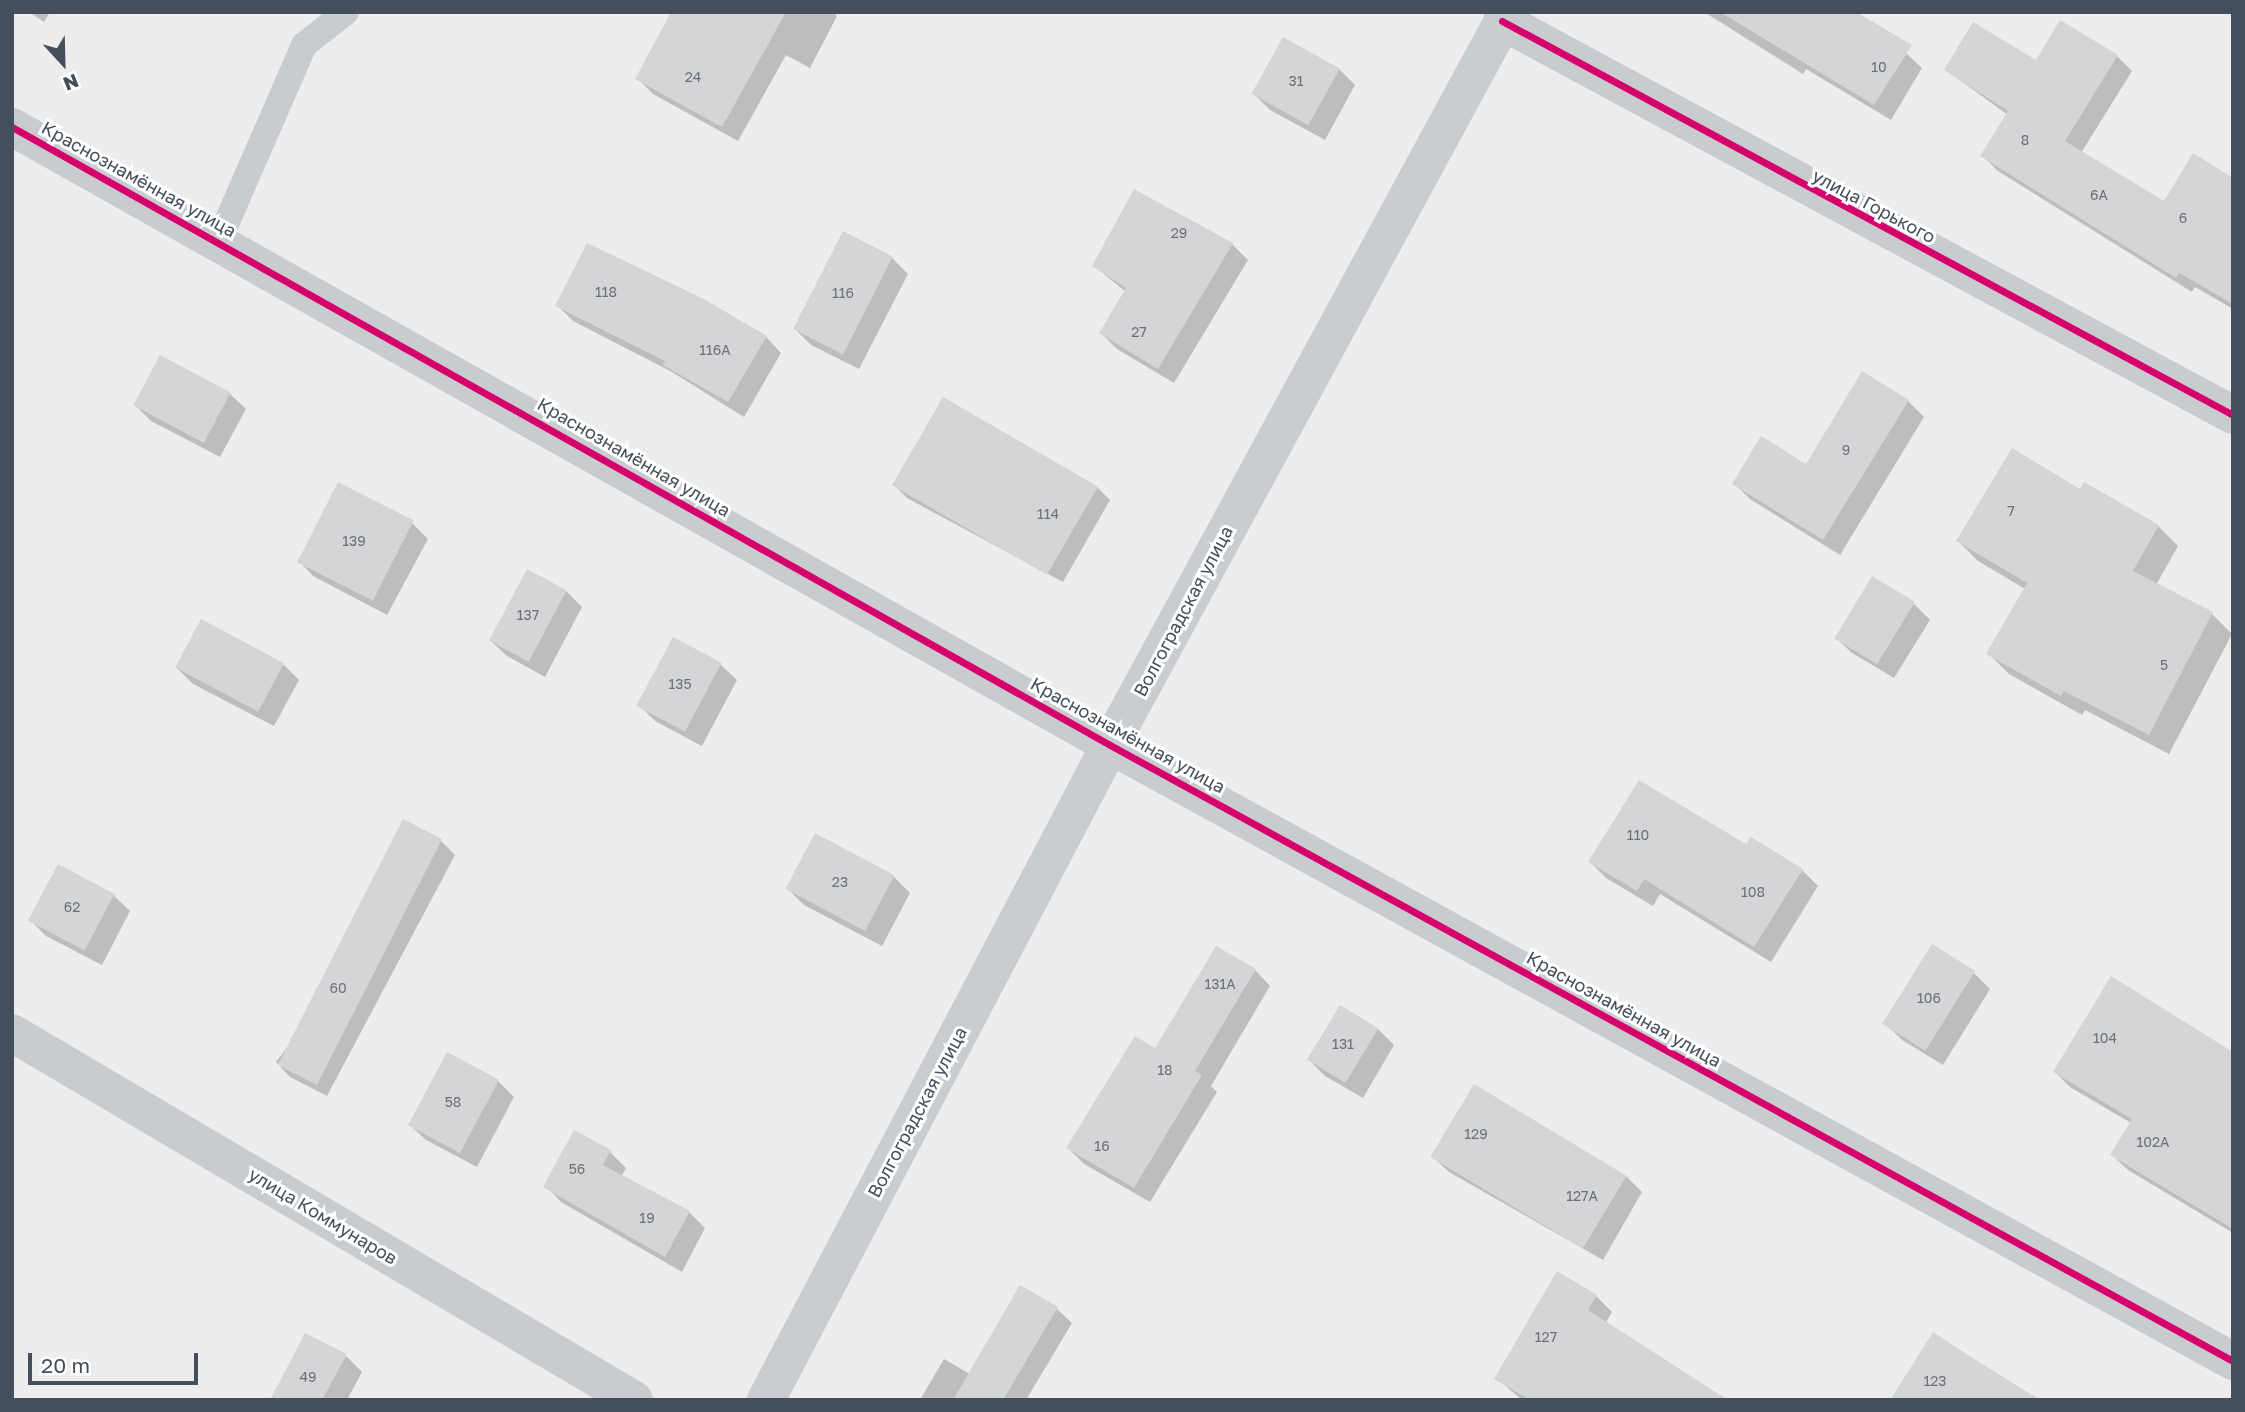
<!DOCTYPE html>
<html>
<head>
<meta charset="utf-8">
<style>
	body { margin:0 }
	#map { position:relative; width:2245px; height:1412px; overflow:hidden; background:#eeecec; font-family:"Golos Text",sans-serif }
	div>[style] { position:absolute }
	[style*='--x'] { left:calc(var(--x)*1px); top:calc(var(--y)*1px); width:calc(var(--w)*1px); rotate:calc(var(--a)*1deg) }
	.shadow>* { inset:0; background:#0003 }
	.building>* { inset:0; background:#d5d4d7; transform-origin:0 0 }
	.service>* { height:26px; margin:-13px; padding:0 13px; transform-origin:13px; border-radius:13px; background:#c9ccce }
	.minor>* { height:38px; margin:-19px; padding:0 19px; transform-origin:19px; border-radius:19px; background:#c9ccce }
	.secondary>* { height:38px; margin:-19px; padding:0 19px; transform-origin:19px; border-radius:19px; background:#c9cdd0 }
	.cycleway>* { height:7px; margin:-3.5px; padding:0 3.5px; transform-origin:3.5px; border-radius:3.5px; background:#d6006c }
	span { translate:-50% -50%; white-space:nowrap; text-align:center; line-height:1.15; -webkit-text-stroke:6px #fff; paint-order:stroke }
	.number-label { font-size:14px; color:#69727b }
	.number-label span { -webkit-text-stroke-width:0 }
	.street-label { font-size:18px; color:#434f5b }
	.frame { position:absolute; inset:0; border:14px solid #434f5b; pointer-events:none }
	.north { position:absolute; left:28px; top:28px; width:70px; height:70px; -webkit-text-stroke:5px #fff; paint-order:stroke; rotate:158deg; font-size:19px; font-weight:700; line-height:28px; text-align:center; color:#434f5b }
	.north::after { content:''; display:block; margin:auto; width:24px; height:32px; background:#434f5b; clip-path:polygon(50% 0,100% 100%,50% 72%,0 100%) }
	.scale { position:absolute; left:28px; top:1353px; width:170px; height:32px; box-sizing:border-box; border:4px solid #434f5b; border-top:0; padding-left:9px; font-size:21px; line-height:24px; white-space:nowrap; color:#434f5b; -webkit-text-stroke:5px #fff; paint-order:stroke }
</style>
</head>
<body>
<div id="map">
	<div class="shadow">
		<div style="clip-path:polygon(29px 12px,50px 12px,44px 22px)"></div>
		<div style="clip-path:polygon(709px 12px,833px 12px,837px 16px,810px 68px,786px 55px,738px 141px,653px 94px,637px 78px)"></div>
		<div style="clip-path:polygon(1704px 12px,1840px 12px,1906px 53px,1922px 68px,1891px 120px,1806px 69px,1803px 74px)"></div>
		<div style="clip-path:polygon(2117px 56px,2132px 71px,2081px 153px,2164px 203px,2233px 180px,2233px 309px,2195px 287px,2192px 292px,1998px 171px,1983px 156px,2008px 115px,1946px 70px)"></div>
		<div style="clip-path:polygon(1339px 69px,1355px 85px,1325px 140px,1270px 110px,1254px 94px)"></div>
		<div style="clip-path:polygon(1232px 244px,1248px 260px,1174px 383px,1117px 349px,1101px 333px,1126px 292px,1094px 266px)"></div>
		<div style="clip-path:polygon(892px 258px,908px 274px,859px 369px,811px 345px,795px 329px)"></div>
		<div style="clip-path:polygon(557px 305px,766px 337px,781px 353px,744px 417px,672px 372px,573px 321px)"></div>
		<div style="clip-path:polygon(230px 394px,246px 409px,220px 457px,151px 421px,135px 405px)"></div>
		<div style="clip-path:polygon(1908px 401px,1924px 417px,1840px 555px,1750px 499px,1734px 483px,1806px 466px)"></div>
		<div style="clip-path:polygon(894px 485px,1097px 487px,1110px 500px,1063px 582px,907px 498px)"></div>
		<div style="clip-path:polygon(2081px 492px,2158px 526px,2178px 546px,2156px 585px,2212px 614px,2232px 634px,2169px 754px,2085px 710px,2082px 715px,2009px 674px,1989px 654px,2025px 589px,1978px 561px,1958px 541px)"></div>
		<div style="clip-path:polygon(412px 523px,428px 539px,387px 615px,313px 576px,298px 560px)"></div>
		<div style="clip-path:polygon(566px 591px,582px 607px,545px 677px,507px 656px,491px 641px)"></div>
		<div style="clip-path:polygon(1914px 604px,1930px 620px,1894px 678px,1852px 653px,1836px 638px)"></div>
		<div style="clip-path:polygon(674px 640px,721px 665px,737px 680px,702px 746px,655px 721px,639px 705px)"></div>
		<div style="clip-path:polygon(283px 664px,299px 680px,274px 726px,193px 684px,177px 668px)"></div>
		<div style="clip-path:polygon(441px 841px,455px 855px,327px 1096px,290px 1077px,276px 1062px)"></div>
		<div style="clip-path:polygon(1747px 847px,1802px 870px,1818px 886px,1771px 962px,1660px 894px,1653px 906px,1606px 878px,1590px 862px)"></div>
		<div style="clip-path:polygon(58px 866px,114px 896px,130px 911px,102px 965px,46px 936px,30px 920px)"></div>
		<div style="clip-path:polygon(894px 877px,910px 893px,882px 946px,804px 905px,788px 889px)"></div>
		<div style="clip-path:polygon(1932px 947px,1974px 973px,1990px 989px,1943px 1065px,1902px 1040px,1886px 1024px)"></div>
		<div style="clip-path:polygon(1255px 970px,1270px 986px,1211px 1086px,1217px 1092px,1150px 1202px,1084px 1164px,1068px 1148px,1156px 1050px)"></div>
		<div style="clip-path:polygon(1378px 1029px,1394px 1045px,1363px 1098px,1325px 1076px,1309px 1060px)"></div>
		<div style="clip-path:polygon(2055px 1072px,2233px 1099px,2233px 1233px,2128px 1170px,2112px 1155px,2131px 1123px,2070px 1087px)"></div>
		<div style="clip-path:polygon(498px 1081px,514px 1097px,477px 1167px,426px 1140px,410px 1125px)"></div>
		<div style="clip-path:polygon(610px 1152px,626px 1168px,621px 1177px,689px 1212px,705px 1228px,682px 1272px,561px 1202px,546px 1186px)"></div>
		<div style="clip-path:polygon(1433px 1157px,1626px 1176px,1642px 1192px,1603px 1260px,1449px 1172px)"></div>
		<div style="clip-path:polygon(1020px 1288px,1057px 1309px,1072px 1323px,1026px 1400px,920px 1400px,944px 1359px,970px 1374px)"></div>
		<div style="clip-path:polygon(1596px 1296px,1612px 1312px,1560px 1400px,1522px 1400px,1496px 1378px)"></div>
		<div style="clip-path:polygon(346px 1356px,362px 1372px,347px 1400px,272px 1400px)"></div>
	</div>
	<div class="building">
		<div style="clip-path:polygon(671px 12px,786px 12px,722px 127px,635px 79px)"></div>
		<div style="clip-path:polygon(1720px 12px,1856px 12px,1912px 45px,1874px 105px)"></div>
		<div style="clip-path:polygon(2060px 20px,2118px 55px,2065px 141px,2164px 201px,2193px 153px,2233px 178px,2233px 304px,2179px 273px,2176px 278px,1980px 156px,2008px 111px,1944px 70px,1973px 22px,2036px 60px)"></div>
		<div style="left:1283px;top:37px;width:65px;height:65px;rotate:29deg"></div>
		<div style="clip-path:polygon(1134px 189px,1233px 243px,1158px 369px,1099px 333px,1126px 288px,1092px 266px)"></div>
		<div style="left:843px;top:231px;width:56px;height:110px;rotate:27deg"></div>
		<div style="clip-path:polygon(587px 243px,702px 298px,767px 336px,728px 402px,663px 365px,665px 361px,555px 306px)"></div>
		<div style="left:160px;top:355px;width:80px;height:57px;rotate:28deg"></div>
		<div style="clip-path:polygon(1862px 371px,1909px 400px,1823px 540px,1732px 484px,1761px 436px,1806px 464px)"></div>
		<div style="left:943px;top:397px;width:179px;height:102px;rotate:30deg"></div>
		<div style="clip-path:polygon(2012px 448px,2080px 489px,2084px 482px,2159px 525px,2133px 571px,2213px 612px,2149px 735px,2064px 691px,2061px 696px,1986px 654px,2027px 583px,1956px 541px)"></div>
		<div style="left:338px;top:482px;width:85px;height:90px;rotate:27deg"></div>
		<div style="left:527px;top:569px;width:45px;height:81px;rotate:28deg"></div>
		<div style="left:1872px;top:576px;width:50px;height:73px;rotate:31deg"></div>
		<div style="left:201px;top:619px;width:94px;height:55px;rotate:28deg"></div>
		<div style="left:673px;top:637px;width:55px;height:78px;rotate:28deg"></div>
		<div style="clip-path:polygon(1639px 780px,1746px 844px,1751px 837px,1803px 869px,1754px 947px,1644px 879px,1637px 891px,1588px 862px)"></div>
		<div style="left:403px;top:819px;width:44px;height:276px;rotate:27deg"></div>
		<div style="left:815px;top:833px;width:90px;height:63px;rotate:28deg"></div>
		<div style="left:58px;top:864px;width:64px;height:64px;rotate:28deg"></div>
		<div style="left:1932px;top:944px;width:51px;height:94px;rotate:32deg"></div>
		<div style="clip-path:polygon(1216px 946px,1256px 969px,1195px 1071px,1202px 1075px,1134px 1188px,1066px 1148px,1135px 1036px,1155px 1048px)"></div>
		<div style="clip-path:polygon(2111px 976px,2233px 1052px,2233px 1229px,2110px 1155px,2132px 1119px,2053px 1072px)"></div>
		<div style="left:1340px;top:1005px;width:45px;height:64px;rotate:31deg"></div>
		<div style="left:447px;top:1052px;width:59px;height:83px;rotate:28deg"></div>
		<div style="left:1474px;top:1084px;width:178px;height:85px;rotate:31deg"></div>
		<div style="clip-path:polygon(574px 1130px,611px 1150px,603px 1165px,690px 1211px,665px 1257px,543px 1187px)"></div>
		<div style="clip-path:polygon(1557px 1271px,1597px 1295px,1588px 1310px,1728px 1400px,1530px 1400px,1494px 1379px)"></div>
		<div style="clip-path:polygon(1020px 1285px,1058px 1307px,1003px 1400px,953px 1400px)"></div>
		<div style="clip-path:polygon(1933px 1332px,1979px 1362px,2040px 1400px,1890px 1400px)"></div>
		<div style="clip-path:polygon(305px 1333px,347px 1354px,322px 1400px,270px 1400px)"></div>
	</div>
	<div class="service">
		<div style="--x:219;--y:240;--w:213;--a:-66.4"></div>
		<div style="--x:304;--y:45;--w:53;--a:-38.2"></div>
	</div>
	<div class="minor">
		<div style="--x:1502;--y:21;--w:830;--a:28.32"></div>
		<div style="--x:12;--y:127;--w:1260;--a:29.37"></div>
		<div style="--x:1110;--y:745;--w:1281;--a:28.75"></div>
		<div style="--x:12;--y:1033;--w:722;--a:30.54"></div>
	</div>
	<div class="secondary">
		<div style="--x:766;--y:1400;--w:740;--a:-62.29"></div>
		<div style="--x:1110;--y:745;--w:834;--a:-61.5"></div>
	</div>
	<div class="cycleway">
		<div style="--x:1502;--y:21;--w:830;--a:28.32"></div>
		<div style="--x:12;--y:127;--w:1260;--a:29.37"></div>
		<div style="--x:1110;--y:745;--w:1281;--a:28.75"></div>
	</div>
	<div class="number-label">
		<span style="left:1879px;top:67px">10</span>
		<span style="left:693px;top:77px">24</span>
		<span style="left:1296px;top:81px">31</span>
		<span style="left:2025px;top:140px">8</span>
		<span style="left:2099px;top:195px">6А</span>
		<span style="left:2183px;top:218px">6</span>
		<span style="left:1179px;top:233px">29</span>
		<span style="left:606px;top:292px">118</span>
		<span style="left:843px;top:293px">116</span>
		<span style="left:1139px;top:332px">27</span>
		<span style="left:715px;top:350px">116А</span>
		<span style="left:1846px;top:450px">9</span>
		<span style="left:2011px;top:511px">7</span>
		<span style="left:1048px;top:514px">114</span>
		<span style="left:354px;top:541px">139</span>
		<span style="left:528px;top:615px">137</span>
		<span style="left:2164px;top:665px">5</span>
		<span style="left:680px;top:684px">135</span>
		<span style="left:1638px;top:835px">110</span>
		<span style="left:840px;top:882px">23</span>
		<span style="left:1753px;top:892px">108</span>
		<span style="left:72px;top:907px">62</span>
		<span style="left:1220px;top:984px">131А</span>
		<span style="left:338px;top:988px">60</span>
		<span style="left:1929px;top:998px">106</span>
		<span style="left:2105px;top:1038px">104</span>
		<span style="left:1343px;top:1044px">131</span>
		<span style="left:1165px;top:1070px">18</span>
		<span style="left:453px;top:1102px">58</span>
		<span style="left:1476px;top:1134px">129</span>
		<span style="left:2153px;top:1142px">102А</span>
		<span style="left:1102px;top:1146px">16</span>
		<span style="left:577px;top:1169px">56</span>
		<span style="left:1582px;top:1196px">127А</span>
		<span style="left:647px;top:1218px">19</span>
		<span style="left:1546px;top:1337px">127</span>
		<span style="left:308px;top:1377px">49</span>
		<span style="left:1935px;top:1381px">123</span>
	</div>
	<div class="street-label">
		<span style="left:139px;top:179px;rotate:29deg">Краснознамённая улица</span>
		<span style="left:1874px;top:206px;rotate:28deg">улица Горького</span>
		<span style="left:634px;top:457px;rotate:30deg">Краснознамённая улица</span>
		<span style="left:1183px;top:611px;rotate:-62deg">Волгоградская улица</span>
		<span style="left:1128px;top:735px;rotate:29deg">Краснознамённая улица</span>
		<span style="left:1624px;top:1009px;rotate:29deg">Краснознамённая улица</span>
		<span style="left:917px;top:1112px;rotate:-62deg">Волгоградская улица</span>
		<span style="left:323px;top:1216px;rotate:31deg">улица Коммунаров</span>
	</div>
	<div class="frame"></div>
	<div class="north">N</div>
	<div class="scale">20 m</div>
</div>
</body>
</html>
